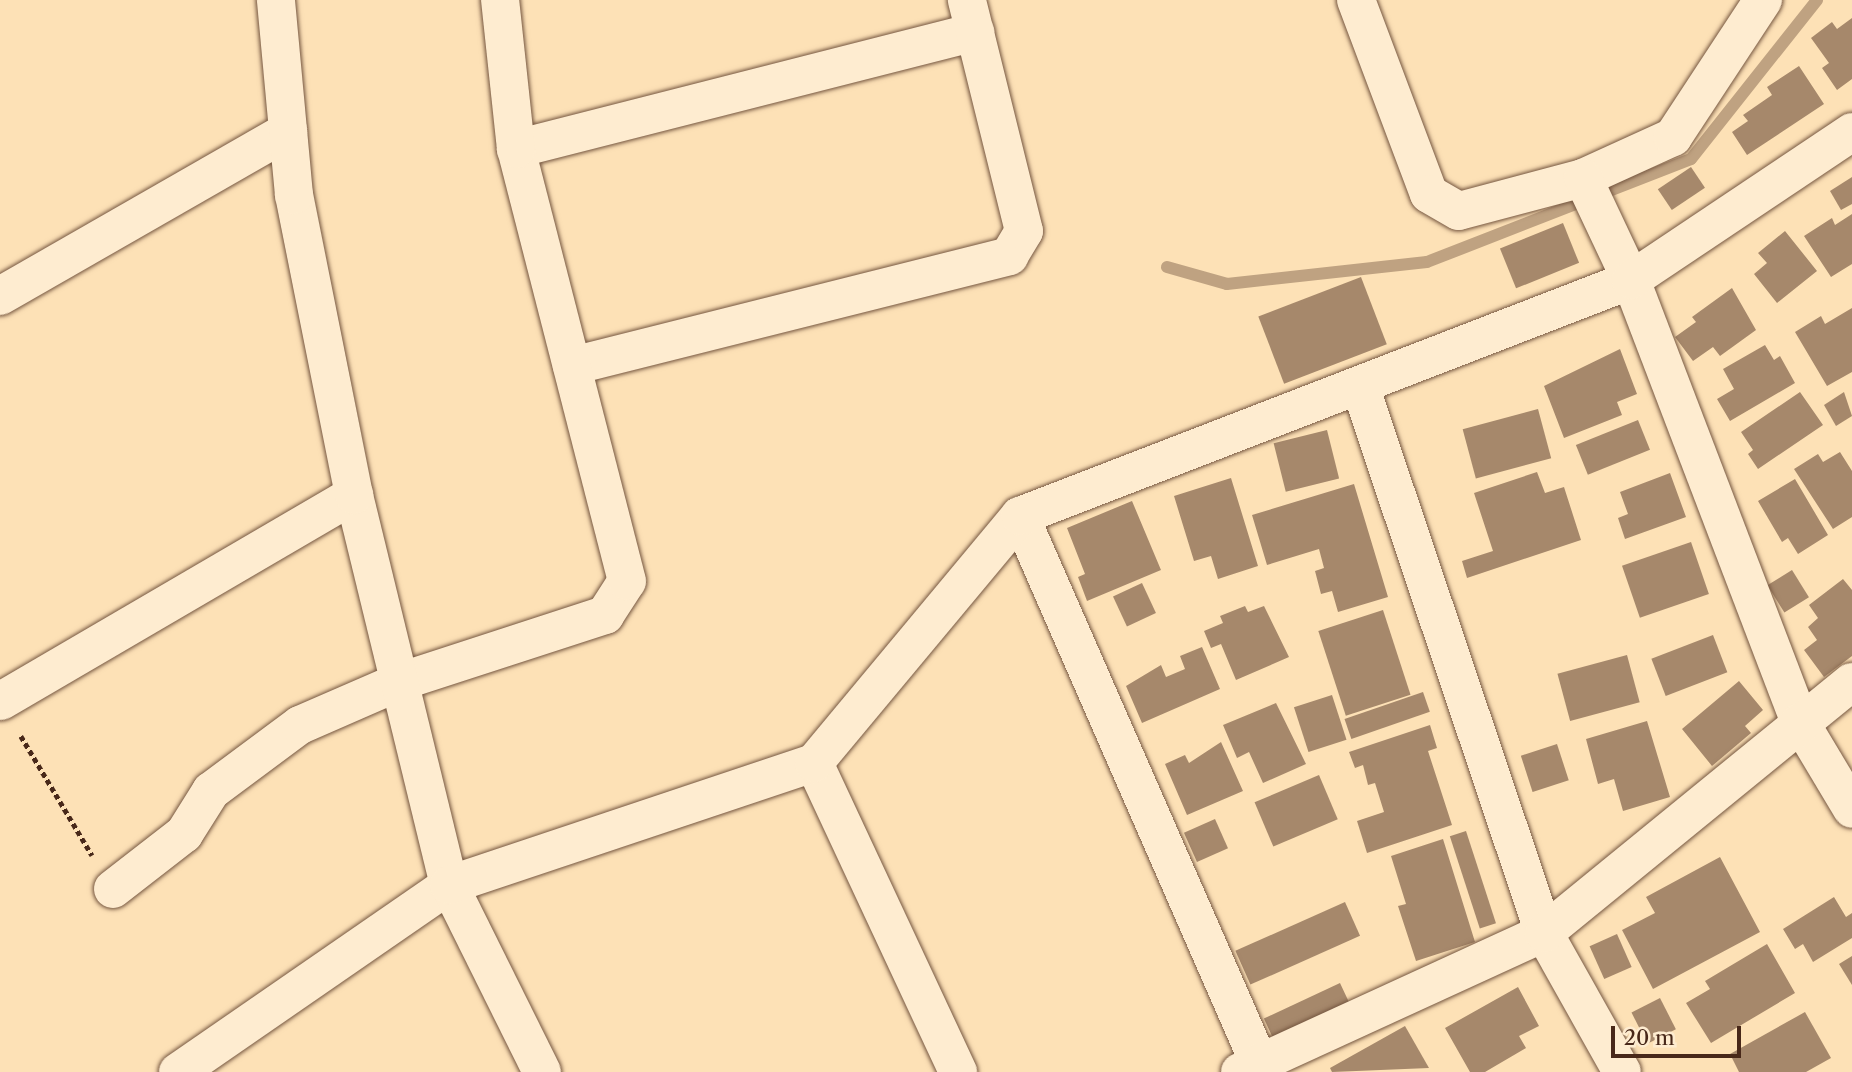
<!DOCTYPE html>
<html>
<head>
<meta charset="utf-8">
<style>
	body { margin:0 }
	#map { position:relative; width:1852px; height:1072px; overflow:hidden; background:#fde1b6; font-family:"Libre Caslon Text",serif }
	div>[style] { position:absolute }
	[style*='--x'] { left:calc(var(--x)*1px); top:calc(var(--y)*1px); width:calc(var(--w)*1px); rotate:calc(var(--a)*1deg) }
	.stream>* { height:12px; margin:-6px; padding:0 6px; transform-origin:6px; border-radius:6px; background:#bfa281 }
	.building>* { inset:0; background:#a6886b; transform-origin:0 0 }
	.path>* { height:4.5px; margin-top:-2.25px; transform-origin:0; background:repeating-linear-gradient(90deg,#482819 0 5px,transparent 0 8.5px) }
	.roads { filter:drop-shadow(0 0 2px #755640) drop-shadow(0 0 2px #755640) }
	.minor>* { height:38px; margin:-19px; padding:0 19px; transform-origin:19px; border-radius:19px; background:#feecd0 }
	span { translate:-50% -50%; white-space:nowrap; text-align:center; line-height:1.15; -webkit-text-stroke:5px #feecd0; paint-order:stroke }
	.scale { position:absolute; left:1611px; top:1026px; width:130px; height:32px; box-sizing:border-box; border:4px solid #482819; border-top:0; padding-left:9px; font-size:21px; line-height:24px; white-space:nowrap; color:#482819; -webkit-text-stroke:5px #feecd0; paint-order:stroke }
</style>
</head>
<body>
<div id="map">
	<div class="stream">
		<div style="--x:1167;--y:267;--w:62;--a:15.8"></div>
		<div style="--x:1227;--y:284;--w:201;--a:-6.3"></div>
		<div style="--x:1427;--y:262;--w:283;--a:-21.3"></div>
		<div style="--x:1691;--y:159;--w:203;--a:-51.6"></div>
	</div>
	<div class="building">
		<div style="clip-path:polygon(1852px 18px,1852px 79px,1837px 90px,1822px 68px,1829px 63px,1811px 38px,1832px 22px,1837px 29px)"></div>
		<div style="clip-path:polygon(1799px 66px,1824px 104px,1747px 155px,1732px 132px,1748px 121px,1743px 115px,1772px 95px,1767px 87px)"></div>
		<div style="left:1691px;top:167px;width:25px;height:40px;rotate:56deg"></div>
		<div style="clip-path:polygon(1852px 177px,1852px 204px,1841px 210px,1830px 191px)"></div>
		<div style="clip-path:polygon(1852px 214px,1852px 264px,1831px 277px,1804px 236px,1832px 218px,1835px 225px)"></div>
		<div style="left:1563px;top:223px;width:43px;height:68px;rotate:68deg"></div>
		<div style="clip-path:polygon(1785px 231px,1817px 271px,1777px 303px,1754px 274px,1767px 263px,1758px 253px)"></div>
		<div style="left:1361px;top:277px;width:72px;height:110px;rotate:69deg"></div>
		<div style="clip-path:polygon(1732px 288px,1756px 330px,1720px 356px,1713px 347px,1693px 361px,1675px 337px,1696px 322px,1692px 317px)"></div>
		<div style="clip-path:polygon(1852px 308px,1852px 372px,1827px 386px,1795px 332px,1821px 316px,1825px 324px)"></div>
		<div style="clip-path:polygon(1765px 345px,1774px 360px,1780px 356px,1795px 383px,1730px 421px,1717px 399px,1734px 389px,1723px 369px)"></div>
		<div style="clip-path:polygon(1620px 349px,1637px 394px,1617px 402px,1622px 415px,1564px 438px,1544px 386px)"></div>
		<div style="clip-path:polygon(1800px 392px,1823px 425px,1758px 469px,1748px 454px,1753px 450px,1741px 432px)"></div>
		<div style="clip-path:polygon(1844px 392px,1852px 416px,1836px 426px,1824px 405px)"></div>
		<div style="left:1538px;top:409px;width:51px;height:78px;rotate:75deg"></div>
		<div style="left:1638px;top:420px;width:32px;height:67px;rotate:68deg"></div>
		<div style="left:1327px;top:430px;width:50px;height:55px;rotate:76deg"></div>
		<div style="clip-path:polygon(1840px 452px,1852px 471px,1852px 517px,1833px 529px,1794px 469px,1818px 454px,1823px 462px)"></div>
		<div style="clip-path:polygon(1537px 472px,1545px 493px,1564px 487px,1581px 540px,1467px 578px,1462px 561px,1493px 551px,1474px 493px)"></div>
		<div style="clip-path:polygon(1670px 473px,1686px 517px,1625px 539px,1618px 518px,1628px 514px,1620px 492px)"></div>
		<div style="clip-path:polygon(1231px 478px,1258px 566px,1218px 579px,1211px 556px,1194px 561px,1174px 496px)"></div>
		<div style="clip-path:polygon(1795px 479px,1828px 535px,1798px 554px,1788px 538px,1782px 542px,1758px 501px)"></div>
		<div style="clip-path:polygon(1354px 484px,1388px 597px,1338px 612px,1332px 591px,1321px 594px,1315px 571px,1324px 568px,1319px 549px,1267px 565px,1252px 515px)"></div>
		<div style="clip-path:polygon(1132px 501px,1161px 570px,1087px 601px,1078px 577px,1085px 574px,1067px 528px)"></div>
		<div style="left:1691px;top:542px;width:55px;height:73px;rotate:71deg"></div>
		<div style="left:1792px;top:570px;width:32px;height:29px;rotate:58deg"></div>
		<div style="clip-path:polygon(1843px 579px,1852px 590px,1852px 656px,1824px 677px,1804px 650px,1817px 640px,1808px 627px,1818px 618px,1809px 605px)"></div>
		<div style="left:1142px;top:583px;width:33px;height:32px;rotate:65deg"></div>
		<div style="clip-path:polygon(1245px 606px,1248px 612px,1264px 606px,1289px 657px,1236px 680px,1221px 644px,1211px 648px,1204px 631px,1223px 623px,1220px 616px)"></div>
		<div style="left:1383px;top:610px;width:89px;height:68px;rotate:72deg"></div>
		<div style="left:1713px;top:635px;width:40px;height:66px;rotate:69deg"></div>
		<div style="clip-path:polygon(1202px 647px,1220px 689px,1142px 723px,1126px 686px,1161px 665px,1166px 677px,1185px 669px,1180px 656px)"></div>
		<div style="left:1627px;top:655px;width:49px;height:72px;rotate:75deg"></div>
		<div style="clip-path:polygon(1739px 681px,1763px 710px,1745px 726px,1751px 733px,1712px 766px,1682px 729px)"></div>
		<div style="left:1423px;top:692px;width:21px;height:83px;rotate:71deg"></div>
		<div style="left:1332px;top:695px;width:47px;height:40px;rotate:72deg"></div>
		<div style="clip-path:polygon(1276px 703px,1306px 764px,1263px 783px,1249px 752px,1237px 758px,1223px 725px)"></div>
		<div style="clip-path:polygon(1647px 721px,1670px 797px,1623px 811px,1614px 779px,1598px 784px,1586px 739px)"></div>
		<div style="clip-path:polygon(1430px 725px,1437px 748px,1428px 751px,1452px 825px,1367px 853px,1357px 821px,1384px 812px,1375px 783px,1368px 785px,1363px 765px,1355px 768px,1349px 752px)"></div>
		<div style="clip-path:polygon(1221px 742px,1243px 791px,1187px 815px,1165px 764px,1185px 755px,1189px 763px)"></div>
		<div style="left:1557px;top:744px;width:38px;height:38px;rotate:72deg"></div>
		<div style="left:1319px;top:775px;width:48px;height:70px;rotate:67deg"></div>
		<div style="left:1215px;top:819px;width:32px;height:34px;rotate:66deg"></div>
		<div style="left:1466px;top:831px;width:97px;height:17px;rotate:72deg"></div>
		<div style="clip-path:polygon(1443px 839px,1475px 942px,1416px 961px,1398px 906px,1406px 904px,1391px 856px)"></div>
		<div style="clip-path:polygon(1720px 857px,1760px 932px,1653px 989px,1622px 930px,1655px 913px,1646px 897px)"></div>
		<div style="clip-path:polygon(1834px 897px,1846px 917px,1852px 913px,1852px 938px,1813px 962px,1803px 944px,1795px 949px,1783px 929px)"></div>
		<div style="left:1345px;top:902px;width:37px;height:120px;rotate:66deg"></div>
		<div style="left:1617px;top:934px;width:36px;height:30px;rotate:66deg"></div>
		<div style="clip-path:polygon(1767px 944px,1795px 993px,1711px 1043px,1686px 1003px,1710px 989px,1705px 981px)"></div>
		<div style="clip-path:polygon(1852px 956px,1852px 985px,1839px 964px)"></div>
		<div style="left:1340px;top:983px;width:26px;height:84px;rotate:65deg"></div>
		<div style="clip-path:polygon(1518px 987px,1539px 1026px,1519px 1036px,1526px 1048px,1485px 1072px,1470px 1072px,1445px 1028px)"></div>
		<div style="left:1660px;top:998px;width:35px;height:32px;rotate:63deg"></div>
		<div style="clip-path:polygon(1805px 1012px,1831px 1058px,1806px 1072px,1739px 1072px,1730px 1054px)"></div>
		<div style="clip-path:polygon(1405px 1026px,1429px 1068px,1332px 1072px,1330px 1068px)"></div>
	</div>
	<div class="path">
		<div style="--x:21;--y:736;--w:139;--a:59.2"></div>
	</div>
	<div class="roads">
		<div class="minor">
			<div style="--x:1356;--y:0;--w:207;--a:69.4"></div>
			<div style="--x:1429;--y:194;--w:34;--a:30"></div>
			<div style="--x:1459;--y:211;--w:128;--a:-14.9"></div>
			<div style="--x:1583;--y:178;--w:99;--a:-24.5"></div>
			<div style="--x:1673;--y:137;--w:164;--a:-56.7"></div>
			<div style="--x:516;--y:149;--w:474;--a:-14.3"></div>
			<div style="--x:1583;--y:178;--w:113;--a:64.8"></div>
			<div style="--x:1631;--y:280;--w:473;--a:69.1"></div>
			<div style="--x:1800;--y:722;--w:101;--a:59.1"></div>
			<div style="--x:0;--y:296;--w:332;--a:-29.8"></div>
			<div style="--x:572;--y:366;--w:451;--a:-14.1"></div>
			<div style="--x:1009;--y:256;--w:29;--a:-59"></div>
			<div style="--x:1024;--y:231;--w:238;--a:-103.9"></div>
			<div style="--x:1360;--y:386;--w:577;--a:71.41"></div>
			<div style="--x:1544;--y:933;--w:159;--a:60.7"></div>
			<div style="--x:1020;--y:516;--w:607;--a:66.39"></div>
			<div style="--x:1;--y:701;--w:409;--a:-30.3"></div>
			<div style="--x:814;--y:763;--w:341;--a:65"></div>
			<div style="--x:113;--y:889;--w:90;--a:-37.8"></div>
			<div style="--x:184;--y:834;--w:51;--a:-57.9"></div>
			<div style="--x:211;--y:791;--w:111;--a:-36.6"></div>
			<div style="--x:300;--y:725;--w:108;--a:-23.5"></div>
			<div style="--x:399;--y:682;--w:217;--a:-18"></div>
			<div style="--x:605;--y:615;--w:40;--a:-57.1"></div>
			<div style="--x:627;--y:581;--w:446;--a:-104.4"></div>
			<div style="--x:516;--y:149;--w:150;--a:-96.1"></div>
			<div style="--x:178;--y:1072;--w:329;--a:-34.6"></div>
			<div style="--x:449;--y:885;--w:401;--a:-103.7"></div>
			<div style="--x:354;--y:495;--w:306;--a:-101.3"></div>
			<div style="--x:294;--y:195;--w:196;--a:-95.3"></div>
			<div style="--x:542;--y:1072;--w:209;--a:-116.4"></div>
			<div style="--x:449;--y:885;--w:385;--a:-18.5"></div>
			<div style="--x:814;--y:763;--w:322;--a:-50.2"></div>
			<div style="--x:1020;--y:516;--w:655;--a:-21.12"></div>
			<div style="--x:1631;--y:280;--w:266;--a:-33.8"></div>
			<div style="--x:1240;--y:1072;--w:334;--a:-24.6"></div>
			<div style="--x:1544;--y:933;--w:397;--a:-39.2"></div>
		</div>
	</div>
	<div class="scale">20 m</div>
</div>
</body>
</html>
